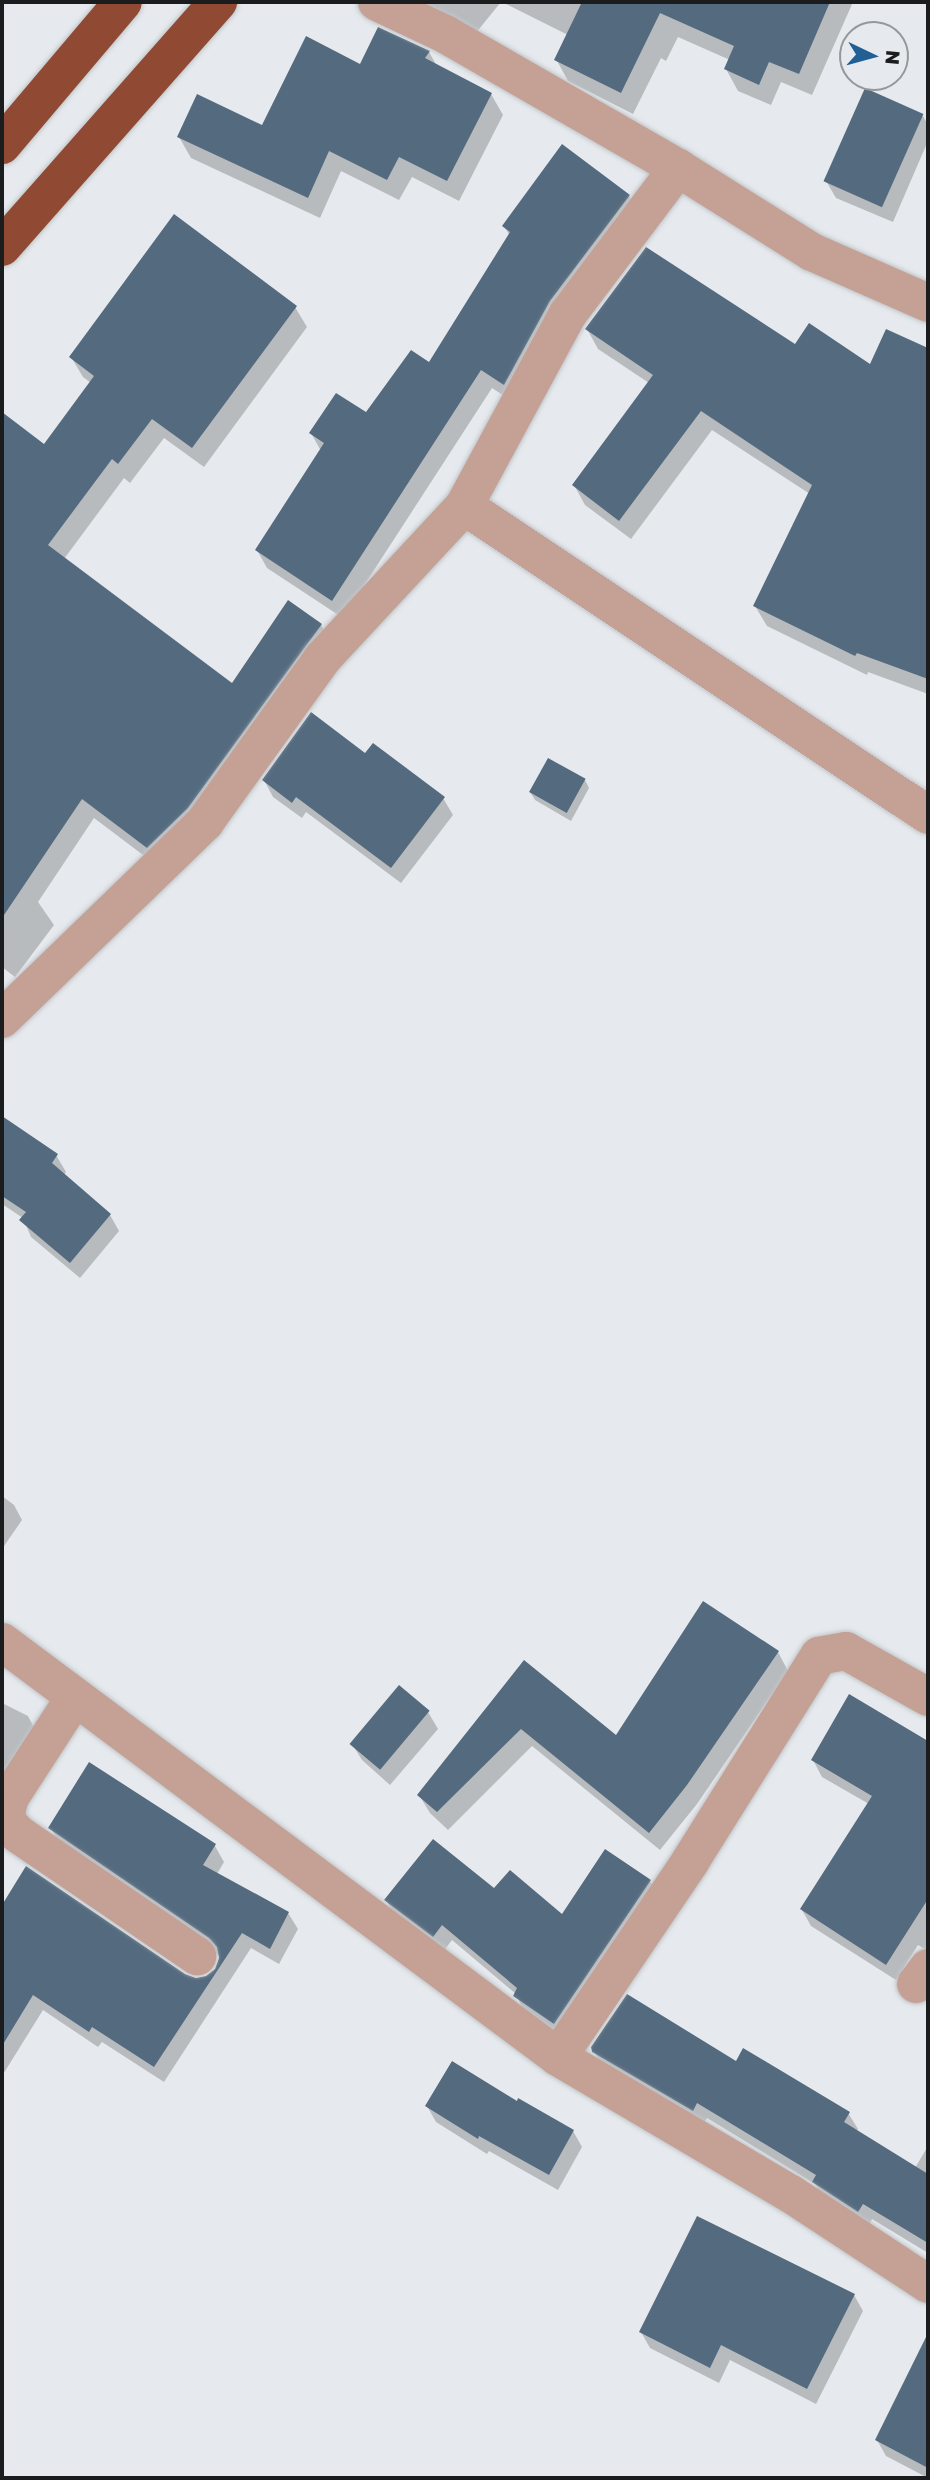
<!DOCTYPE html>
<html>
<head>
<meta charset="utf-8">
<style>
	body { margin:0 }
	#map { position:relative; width:930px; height:2480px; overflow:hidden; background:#e6eaee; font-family:"Golos Text",sans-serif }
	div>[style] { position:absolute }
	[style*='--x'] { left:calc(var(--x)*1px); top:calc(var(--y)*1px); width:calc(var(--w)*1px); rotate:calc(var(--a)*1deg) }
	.shadow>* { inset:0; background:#0003 }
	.building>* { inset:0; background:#546a7e; transform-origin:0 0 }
	.roads { filter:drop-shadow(0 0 2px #c1c5c8) drop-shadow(0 0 2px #c1c5c8) }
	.street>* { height:38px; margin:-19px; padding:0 19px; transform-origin:19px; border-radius:19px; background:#c4a095 }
	.highway>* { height:38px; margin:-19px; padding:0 19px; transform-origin:19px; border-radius:19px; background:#904a34 }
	span { translate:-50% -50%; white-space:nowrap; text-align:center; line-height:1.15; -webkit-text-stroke:7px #e6eaee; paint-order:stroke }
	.frame { position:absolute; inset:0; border:4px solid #1b1c1d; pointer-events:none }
	.north { position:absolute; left:839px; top:21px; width:70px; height:70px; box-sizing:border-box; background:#e6eaee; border:2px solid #95989a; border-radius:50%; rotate:95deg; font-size:19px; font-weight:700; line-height:28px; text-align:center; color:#1b1c1d }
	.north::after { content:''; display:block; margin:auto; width:24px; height:32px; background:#215f95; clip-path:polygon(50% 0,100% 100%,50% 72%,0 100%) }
</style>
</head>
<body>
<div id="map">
	<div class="shadow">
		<div style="clip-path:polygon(411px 2px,501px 2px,475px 34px)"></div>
		<div style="clip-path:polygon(502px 2px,853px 2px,812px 95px,781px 82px,771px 105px,738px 91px,726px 69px,730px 60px,678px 37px,666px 61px,661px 58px,633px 114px,568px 81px,556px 59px,568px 35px)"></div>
		<div style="clip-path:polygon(429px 52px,437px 66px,491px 94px,503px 115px,459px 201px,412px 177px,399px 200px,341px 171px,320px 218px,191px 158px,179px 137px,263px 127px,361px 66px)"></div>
		<div style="clip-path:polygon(923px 116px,928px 125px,928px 141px,893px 222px,836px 198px,826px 181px)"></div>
		<div style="clip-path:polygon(629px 196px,640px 214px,515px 403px,492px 388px,343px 618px,267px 568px,257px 550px,321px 451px,311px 433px,367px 414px,429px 364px,510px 236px,504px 226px)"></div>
		<div style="clip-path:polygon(295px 307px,307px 327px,204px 467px,164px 438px,130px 483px,124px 478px,64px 559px,232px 685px,321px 625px,333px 645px,159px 867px,94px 818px,38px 902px,54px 925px,15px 977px,2px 967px,2px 414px,45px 447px,91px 383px,83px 377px,71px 357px)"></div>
		<div style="clip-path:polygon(587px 329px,796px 346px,871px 366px,886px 331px,928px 350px,928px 694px,868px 672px,867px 675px,767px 626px,755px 606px,810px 494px,712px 430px,631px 539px,585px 505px,574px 485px,649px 383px,598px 349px)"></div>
		<div style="clip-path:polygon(365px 756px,443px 798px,453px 815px,401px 883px,306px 812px,302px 818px,273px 797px,264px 780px)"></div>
		<div style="clip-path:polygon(585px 780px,589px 788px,571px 821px,535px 800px,530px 792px)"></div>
		<div style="clip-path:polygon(2px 1118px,56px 1155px,66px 1172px,63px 1176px,110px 1215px,119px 1231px,80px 1278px,31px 1237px,23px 1218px,2px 1204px)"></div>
		<div style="clip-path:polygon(2px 1496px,14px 1505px,22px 1520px,2px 1549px)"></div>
		<div style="clip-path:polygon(778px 1652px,788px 1671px,697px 1804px,660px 1850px,532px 1746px,448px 1830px,430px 1813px,419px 1795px,524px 1663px,616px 1738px)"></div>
		<div style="clip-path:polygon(2px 1703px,28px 1716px,37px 1733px,2px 1802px)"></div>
		<div style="clip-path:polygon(428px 1712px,438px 1729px,390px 1785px,362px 1760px,352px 1744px)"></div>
		<div style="clip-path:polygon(928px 1741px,928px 1951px,918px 1945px,896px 1980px,811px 1926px,802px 1910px,869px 1804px,822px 1777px,813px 1760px)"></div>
		<div style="clip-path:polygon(89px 1765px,215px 1846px,224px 1862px,217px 1874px,288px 1913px,298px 1929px,279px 1964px,251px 1948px,164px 2082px,102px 2042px,98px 2047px,43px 2010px,2px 2076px,2px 1909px,26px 1868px,184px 1976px,196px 1980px,207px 1978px,216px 1970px,221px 1957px,60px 1845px,51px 1828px)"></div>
		<div style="clip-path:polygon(650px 1881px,659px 1898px,564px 2039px,524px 2012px,516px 1994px,452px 1940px,443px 1952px,395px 1916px,386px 1900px,495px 1891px,562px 1917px)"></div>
		<div style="clip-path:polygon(594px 2051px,736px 2064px,848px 2113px,858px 2129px,856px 2132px,915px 2168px,928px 2146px,928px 2253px,872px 2219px,868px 2227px,824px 2198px,815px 2184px,707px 2118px,702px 2126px,603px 2068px)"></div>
		<div style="clip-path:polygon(517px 2104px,573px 2131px,582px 2147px,558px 2190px,489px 2151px,487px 2154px,436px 2122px,427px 2106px)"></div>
		<div style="clip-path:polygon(854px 2295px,863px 2311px,816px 2404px,730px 2360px,719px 2383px,650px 2348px,641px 2332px)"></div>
		<div style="clip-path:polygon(913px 2367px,928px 2374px,928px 2478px,886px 2456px,877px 2440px)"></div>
	</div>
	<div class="building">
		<div style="clip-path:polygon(582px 2px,830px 2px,799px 74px,769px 62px,759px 85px,724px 69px,734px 46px,660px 13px,621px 93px,554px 60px)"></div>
		<div style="clip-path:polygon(378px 27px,430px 51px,425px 58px,492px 93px,447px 181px,399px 157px,387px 180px,329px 151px,308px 198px,177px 137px,197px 94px,262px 125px,306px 36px,360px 64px)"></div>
		<div style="left:865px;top:88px;width:64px;height:102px;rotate:24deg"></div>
		<div style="clip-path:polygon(562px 144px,630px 195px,550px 301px,504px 385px,481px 370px,332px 601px,255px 550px,324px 443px,309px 433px,336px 393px,366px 412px,411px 350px,429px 362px,510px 232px,502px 226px)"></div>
		<div style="clip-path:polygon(174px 214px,297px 306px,192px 448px,152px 419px,118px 464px,112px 459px,48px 545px,232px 683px,288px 600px,322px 624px,188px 808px,147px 848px,82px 799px,2px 918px,2px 412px,44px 444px,94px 376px,69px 357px)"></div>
		<div style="clip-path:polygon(646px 247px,795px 344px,809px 323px,870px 364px,886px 329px,928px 348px,928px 679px,857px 653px,855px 656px,753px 606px,812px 485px,701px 411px,619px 521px,572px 485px,653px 375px,585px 329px)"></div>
		<div style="clip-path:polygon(311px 712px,365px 753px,373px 743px,445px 797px,391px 868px,296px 797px,292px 803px,262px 780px)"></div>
		<div style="left:548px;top:758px;width:43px;height:39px;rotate:29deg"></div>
		<div style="clip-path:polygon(2px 1116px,58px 1154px,52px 1163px,111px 1214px,70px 1263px,19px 1220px,26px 1212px,2px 1196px)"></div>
		<div style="clip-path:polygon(703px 1601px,779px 1651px,687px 1785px,649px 1833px,521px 1729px,437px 1812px,417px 1795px,524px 1660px,616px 1735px)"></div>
		<div style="left:399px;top:1685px;width:40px;height:77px;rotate:40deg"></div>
		<div style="clip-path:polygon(849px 1694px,928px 1741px,928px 1899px,886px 1965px,800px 1909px,872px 1796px,811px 1760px)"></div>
		<div style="clip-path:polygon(89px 1762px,216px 1844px,203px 1865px,289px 1912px,270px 1949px,242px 1933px,154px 2067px,92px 2027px,89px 2032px,33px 1995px,2px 2046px,2px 1905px,26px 1866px,185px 1974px,196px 1978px,206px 1976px,215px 1969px,219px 1958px,217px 1947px,209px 1938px,48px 1828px)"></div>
		<div style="clip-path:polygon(433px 1839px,494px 1888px,510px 1870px,562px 1914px,605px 1849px,651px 1880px,554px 2024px,513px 1996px,517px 1988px,442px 1925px,433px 1937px,384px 1900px)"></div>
		<div style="clip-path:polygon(627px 1994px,736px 2061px,743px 2048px,850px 2112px,844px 2122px,928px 2174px,928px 2243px,863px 2204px,858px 2212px,812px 2182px,816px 2175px,697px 2103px,693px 2111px,592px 2052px,591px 2047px)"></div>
		<div style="clip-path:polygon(452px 2061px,517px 2101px,518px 2098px,574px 2130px,549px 2175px,479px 2136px,478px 2139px,425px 2106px)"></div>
		<div style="clip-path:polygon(697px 2216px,855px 2294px,807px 2389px,721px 2345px,710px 2368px,639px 2332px)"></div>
		<div style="clip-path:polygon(928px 2333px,928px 2468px,875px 2440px)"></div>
	</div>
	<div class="roads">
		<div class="street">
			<div style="--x:377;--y:2;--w:75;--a:25.2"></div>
			<div style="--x:445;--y:34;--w:269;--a:29.9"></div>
			<div style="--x:678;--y:168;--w:158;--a:32.1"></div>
			<div style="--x:812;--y:252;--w:127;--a:23.7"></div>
			<div style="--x:464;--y:506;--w:557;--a:33.66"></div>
			<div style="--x:2;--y:1019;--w:283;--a:-44.1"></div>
			<div style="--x:205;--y:822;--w:201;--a:-54.3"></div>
			<div style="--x:322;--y:659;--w:209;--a:-47.1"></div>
			<div style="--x:464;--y:506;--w:218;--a:-61.6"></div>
			<div style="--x:568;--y:314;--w:183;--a:-53"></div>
			<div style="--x:2;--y:1642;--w:694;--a:36.74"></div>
			<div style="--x:75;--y:1697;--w:119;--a:123"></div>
			<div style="--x:10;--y:1797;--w:16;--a:105"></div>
			<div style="--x:6;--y:1812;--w:11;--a:80"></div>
			<div style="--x:8;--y:1823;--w:15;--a:48"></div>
			<div style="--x:18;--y:1834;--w:217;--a:34.3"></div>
			<div style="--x:928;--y:1697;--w:94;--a:-150.7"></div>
			<div style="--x:846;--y:1651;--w:27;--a:170"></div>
			<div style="--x:819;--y:1656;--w:243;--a:122.1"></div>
			<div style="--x:690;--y:1862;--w:235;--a:124.1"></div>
			<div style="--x:558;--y:2057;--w:270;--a:30.5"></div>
			<div style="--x:791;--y:2194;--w:164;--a:33.3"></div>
			<div style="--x:916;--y:1984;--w:20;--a:-53"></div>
		</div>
		<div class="highway">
			<div style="--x:2;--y:145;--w:187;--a:-49.8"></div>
			<div style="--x:2;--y:247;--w:327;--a:-48.6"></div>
		</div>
	</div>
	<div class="frame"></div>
	<div class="north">N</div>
</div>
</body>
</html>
